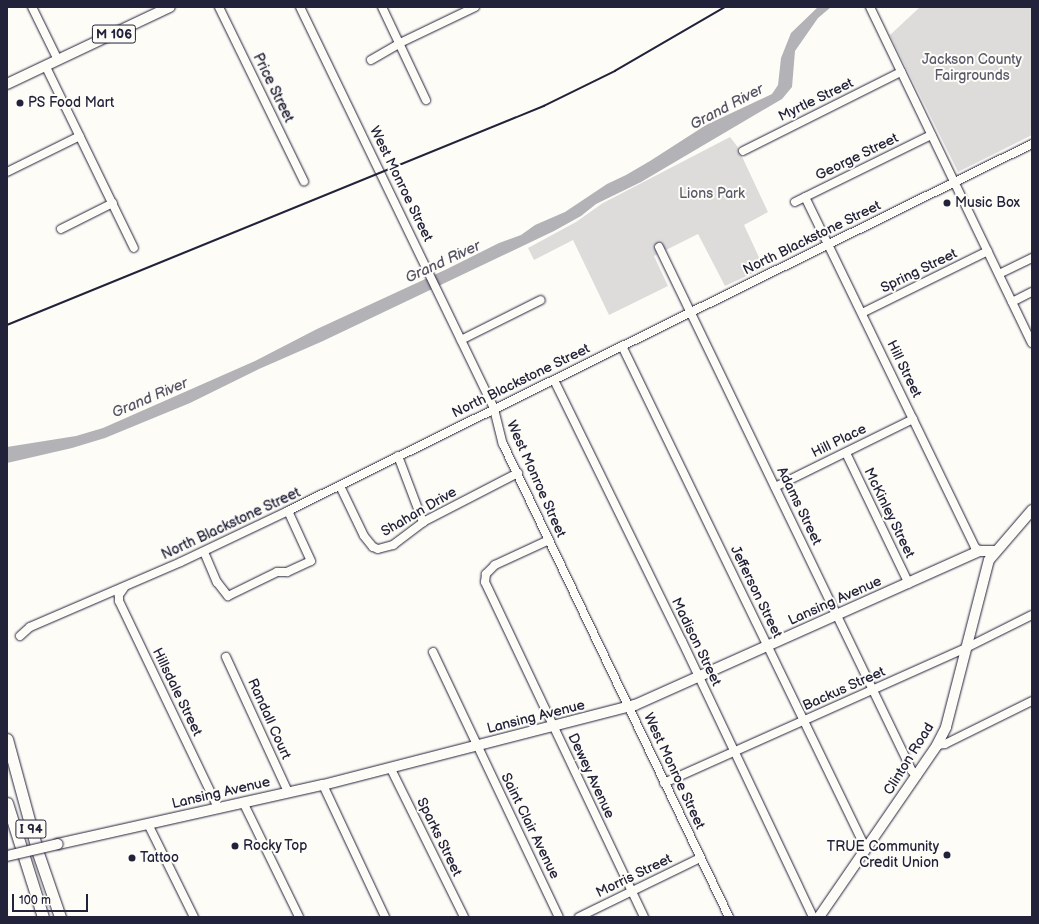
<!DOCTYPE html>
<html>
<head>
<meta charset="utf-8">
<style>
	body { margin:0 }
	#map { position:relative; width:1039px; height:924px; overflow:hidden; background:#fdfcf7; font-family:"Balsamiq Sans",sans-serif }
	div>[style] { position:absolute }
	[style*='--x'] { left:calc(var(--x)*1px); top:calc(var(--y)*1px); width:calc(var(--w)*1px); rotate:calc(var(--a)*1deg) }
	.green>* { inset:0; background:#dddcdb }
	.water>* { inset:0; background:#b2b2b7 }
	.roads { filter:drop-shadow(0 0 1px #22223b) drop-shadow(0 0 1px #22223b) }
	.minor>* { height:8px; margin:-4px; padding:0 4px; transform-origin:4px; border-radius:4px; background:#fdfcf7 }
	.major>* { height:10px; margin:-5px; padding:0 5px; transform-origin:5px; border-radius:5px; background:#fdfcf7 }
	.highway>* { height:11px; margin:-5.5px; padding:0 5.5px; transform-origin:5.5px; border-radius:5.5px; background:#fdfcf7 }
	.rail>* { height:1.5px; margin:-0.75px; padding:0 0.75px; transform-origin:0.75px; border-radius:0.75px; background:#22223b }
	.bridges { filter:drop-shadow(0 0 1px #22223b) drop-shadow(0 0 1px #22223b) }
	.major-bridge>* { height:10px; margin:-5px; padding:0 5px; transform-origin:5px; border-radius:5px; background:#fdfcf7 }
	.dots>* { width:11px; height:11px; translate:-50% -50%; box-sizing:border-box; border:2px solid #fdfcf7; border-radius:50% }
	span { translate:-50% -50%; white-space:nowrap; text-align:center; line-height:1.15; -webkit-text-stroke:4px #fdfcf7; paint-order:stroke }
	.shield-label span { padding:1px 3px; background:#fdfcf7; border:1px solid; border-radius:3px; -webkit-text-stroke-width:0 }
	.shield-label { font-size:13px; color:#22223b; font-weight:700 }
	.park-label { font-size:14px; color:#5a5a6b }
	.street-label { font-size:14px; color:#22223b }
	.poi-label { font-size:14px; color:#22223b }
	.left { translate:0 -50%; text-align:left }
	.right { translate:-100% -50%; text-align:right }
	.water-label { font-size:15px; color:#545466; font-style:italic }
	.frame { position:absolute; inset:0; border:8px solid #22223b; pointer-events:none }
	.scale { position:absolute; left:12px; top:894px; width:76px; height:18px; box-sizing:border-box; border:2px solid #22223b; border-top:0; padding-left:5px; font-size:12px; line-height:14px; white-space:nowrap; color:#22223b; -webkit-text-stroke:3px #fdfcf7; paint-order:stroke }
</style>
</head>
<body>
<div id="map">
	<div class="green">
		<div style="clip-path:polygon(920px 7px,1032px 7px,1032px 135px,958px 172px,890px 35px)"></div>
		<div style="clip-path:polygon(730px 137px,737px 146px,768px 212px,744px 225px,764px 268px,725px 286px,698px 234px,654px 256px,668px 286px,609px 315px,573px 240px,534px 260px,528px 248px,576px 222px,603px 203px)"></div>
	</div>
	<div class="water">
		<div style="clip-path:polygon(818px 7px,831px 7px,818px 18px,795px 51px,792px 87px,782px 99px,641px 182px,596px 204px,581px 216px,554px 231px,323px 341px,259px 369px,190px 403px,105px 438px,72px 448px,7px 463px,7px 447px,76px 436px,103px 428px,255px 361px,317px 329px,447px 269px,499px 243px,521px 235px,535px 225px,565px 212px,607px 184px,626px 175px,650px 161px,706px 125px,772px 94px,778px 85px,781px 58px,791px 33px)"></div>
	</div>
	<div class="roads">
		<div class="minor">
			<div style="--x:32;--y:7;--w:59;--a:63.9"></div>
			<div style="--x:219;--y:7;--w:194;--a:64"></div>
			<div style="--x:300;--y:7;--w:446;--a:64.2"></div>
			<div style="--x:494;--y:409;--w:36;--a:76"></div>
			<div style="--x:503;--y:444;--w:524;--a:64.46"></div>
			<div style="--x:382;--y:7;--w:103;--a:64.7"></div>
			<div style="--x:870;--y:7;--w:373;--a:64.3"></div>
			<div style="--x:371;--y:60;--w:34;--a:-30"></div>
			<div style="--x:400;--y:43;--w:83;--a:-25.6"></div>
			<div style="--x:46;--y:67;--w:201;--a:64.1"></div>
			<div style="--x:743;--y:151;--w:177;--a:-26.6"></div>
			<div style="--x:7;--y:172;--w:81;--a:-26.3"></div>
			<div style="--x:805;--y:197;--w:389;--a:64.1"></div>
			<div style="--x:975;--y:547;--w:6;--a:39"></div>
			<div style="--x:795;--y:202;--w:152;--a:-26.2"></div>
			<div style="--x:61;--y:229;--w:58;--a:-26.6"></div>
			<div style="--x:659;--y:247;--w:582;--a:64.23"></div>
			<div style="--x:912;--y:771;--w:7;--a:45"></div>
			<div style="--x:999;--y:274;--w:37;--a:-26"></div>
			<div style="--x:1012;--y:302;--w:22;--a:-27"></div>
			<div style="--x:862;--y:313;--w:140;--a:-26.2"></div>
			<div style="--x:461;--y:340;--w:89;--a:-26.6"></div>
			<div style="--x:622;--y:346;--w:559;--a:64.12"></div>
			<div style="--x:554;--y:380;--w:291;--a:63.9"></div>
			<div style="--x:682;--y:641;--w:306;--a:64.6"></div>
			<div style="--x:846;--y:453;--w:145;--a:64.3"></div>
			<div style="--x:398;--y:456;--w:71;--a:69.3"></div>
			<div style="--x:340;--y:486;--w:55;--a:64.4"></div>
			<div style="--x:364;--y:536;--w:14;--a:51"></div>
			<div style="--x:373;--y:547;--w:5;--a:22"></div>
			<div style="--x:378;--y:549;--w:16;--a:-15"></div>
			<div style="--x:393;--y:545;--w:38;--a:-37"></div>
			<div style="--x:423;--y:522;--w:107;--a:-27.3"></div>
			<div style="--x:775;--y:487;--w:154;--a:-26.2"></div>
			<div style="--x:549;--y:540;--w:60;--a:155.2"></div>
			<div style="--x:495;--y:565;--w:13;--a:135"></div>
			<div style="--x:486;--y:574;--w:8;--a:97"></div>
			<div style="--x:485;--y:582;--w:371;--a:64.6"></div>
			<div style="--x:204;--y:552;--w:33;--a:67"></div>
			<div style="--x:217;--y:582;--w:18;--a:52"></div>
			<div style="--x:228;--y:596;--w:55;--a:-26.1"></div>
			<div style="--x:277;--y:572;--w:10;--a:0"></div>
			<div style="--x:287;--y:572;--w:26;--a:-25"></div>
			<div style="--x:311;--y:561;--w:55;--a:-114.7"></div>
			<div style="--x:124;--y:588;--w:9;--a:126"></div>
			<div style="--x:119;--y:595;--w:6;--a:90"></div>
			<div style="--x:119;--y:601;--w:229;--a:64.4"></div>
			<div style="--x:20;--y:636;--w:13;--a:-42"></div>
			<div style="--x:30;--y:627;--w:164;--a:-23.3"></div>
			<div style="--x:181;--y:562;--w:119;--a:-25.5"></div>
			<div style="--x:288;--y:511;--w:830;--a:-26.26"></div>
			<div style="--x:433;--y:652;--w:293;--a:64.6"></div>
			<div style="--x:226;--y:657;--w:149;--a:65.3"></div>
			<div style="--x:937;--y:745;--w:8;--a:-7"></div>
			<div style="--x:945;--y:744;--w:97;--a:-26.3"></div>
			<div style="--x:391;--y:769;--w:165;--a:63.7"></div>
			<div style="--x:664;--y:783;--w:331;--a:-24.1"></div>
			<div style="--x:966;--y:648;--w:74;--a:-26.6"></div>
			<div style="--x:323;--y:785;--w:146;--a:64.8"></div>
			<div style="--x:243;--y:802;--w:128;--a:64"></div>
			<div style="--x:148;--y:824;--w:104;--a:63.7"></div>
			<div style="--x:579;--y:917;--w:135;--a:-26"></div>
		</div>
		<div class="major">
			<div style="--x:7;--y:84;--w:180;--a:-25.3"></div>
			<div style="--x:58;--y:844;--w:271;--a:-12.6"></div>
			<div style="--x:323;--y:785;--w:322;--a:-14.4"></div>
			<div style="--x:635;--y:705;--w:378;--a:-24.1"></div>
			<div style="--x:980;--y:551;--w:16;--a:0"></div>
			<div style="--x:819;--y:917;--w:209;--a:-55.5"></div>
			<div style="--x:937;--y:745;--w:20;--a:-63"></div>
			<div style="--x:946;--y:727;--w:172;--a:-75.6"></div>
			<div style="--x:989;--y:560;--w:66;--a:-49.3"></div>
		</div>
		<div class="highway">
			<div style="--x:7;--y:739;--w:118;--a:74.8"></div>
			<div style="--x:38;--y:853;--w:68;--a:71"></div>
			<div style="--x:7;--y:803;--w:120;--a:72.5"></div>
		</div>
	</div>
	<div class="rail">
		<div style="--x:7;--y:325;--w:580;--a:-22.19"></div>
		<div style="--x:544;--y:106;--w:79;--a:-26.2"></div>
		<div style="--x:615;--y:71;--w:127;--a:-30.2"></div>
	</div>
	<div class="bridges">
		<div class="major-bridge">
			<div style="--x:7;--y:856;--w:52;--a:-13.2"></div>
		</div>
	</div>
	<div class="dots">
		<div style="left:20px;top:103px;background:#22223b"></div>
		<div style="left:947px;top:203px;background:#22223b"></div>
		<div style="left:235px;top:846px;background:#22223b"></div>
		<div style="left:947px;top:855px;background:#22223b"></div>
		<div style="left:132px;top:858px;background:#22223b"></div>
	</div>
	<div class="shield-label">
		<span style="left:114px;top:34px">M 106</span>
		<span style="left:31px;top:829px">I 94</span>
	</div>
	<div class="park-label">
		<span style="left:972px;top:68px">Jackson County<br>Fairgrounds</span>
		<span style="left:712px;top:194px">Lions Park</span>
	</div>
	<div class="street-label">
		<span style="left:273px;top:88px;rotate:64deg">Price Street</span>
		<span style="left:816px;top:100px;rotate:-26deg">Myrtle Street</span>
		<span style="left:857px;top:157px;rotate:-26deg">George Street</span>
		<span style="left:401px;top:184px;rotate:64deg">West Monroe Street</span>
		<span style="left:812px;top:238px;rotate:-26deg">North Blackstone Street</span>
		<span style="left:919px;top:271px;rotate:-26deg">Spring Street</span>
		<span style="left:904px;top:369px;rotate:64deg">Hill Street</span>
		<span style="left:521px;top:381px;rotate:-26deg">North Blackstone Street</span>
		<span style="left:839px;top:441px;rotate:-26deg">Hill Place</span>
		<span style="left:536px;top:479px;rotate:66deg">West Monroe Street</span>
		<span style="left:799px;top:506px;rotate:64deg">Adams Street</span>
		<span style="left:419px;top:512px;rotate:-30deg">Shahan Drive</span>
		<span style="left:889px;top:513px;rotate:64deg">McKinley Street</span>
		<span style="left:231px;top:524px;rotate:-25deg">North Blackstone Street</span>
		<span style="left:756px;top:592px;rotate:64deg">Jefferson Street</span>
		<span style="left:835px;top:601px;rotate:-24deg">Lansing Avenue</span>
		<span style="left:696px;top:642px;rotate:64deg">Madison Street</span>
		<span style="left:844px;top:689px;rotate:-24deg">Backus Street</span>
		<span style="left:177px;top:692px;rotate:64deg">Hillsdale Street</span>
		<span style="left:536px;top:717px;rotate:-14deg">Lansing Avenue</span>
		<span style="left:269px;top:719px;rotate:66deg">Randall Court</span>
		<span style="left:909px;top:759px;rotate:-58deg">Clinton Road</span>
		<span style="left:674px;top:771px;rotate:65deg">West Monroe Street</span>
		<span style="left:591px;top:776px;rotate:65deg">Dewey Avenue</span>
		<span style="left:221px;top:793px;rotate:-13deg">Lansing Avenue</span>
		<span style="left:530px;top:826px;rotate:64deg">Saint Clair Avenue</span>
		<span style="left:439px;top:837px;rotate:64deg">Sparks Street</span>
		<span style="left:634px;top:876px;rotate:-26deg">Morris Street</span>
	</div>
	<div class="poi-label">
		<span class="left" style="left:28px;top:103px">PS Food Mart</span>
		<span class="left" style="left:955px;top:203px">Music Box</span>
		<span class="left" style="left:243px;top:846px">Rocky Top</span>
		<span class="right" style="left:939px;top:855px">TRUE Community<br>Credit Union</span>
		<span class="left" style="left:140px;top:858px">Tattoo</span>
	</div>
	<div class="water-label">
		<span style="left:727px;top:107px;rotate:-28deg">Grand River</span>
		<span style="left:443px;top:262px;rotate:-25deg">Grand River</span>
		<span style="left:150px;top:398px;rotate:-23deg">Grand River</span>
	</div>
	<div class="frame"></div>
	<div class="scale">100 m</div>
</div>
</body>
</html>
